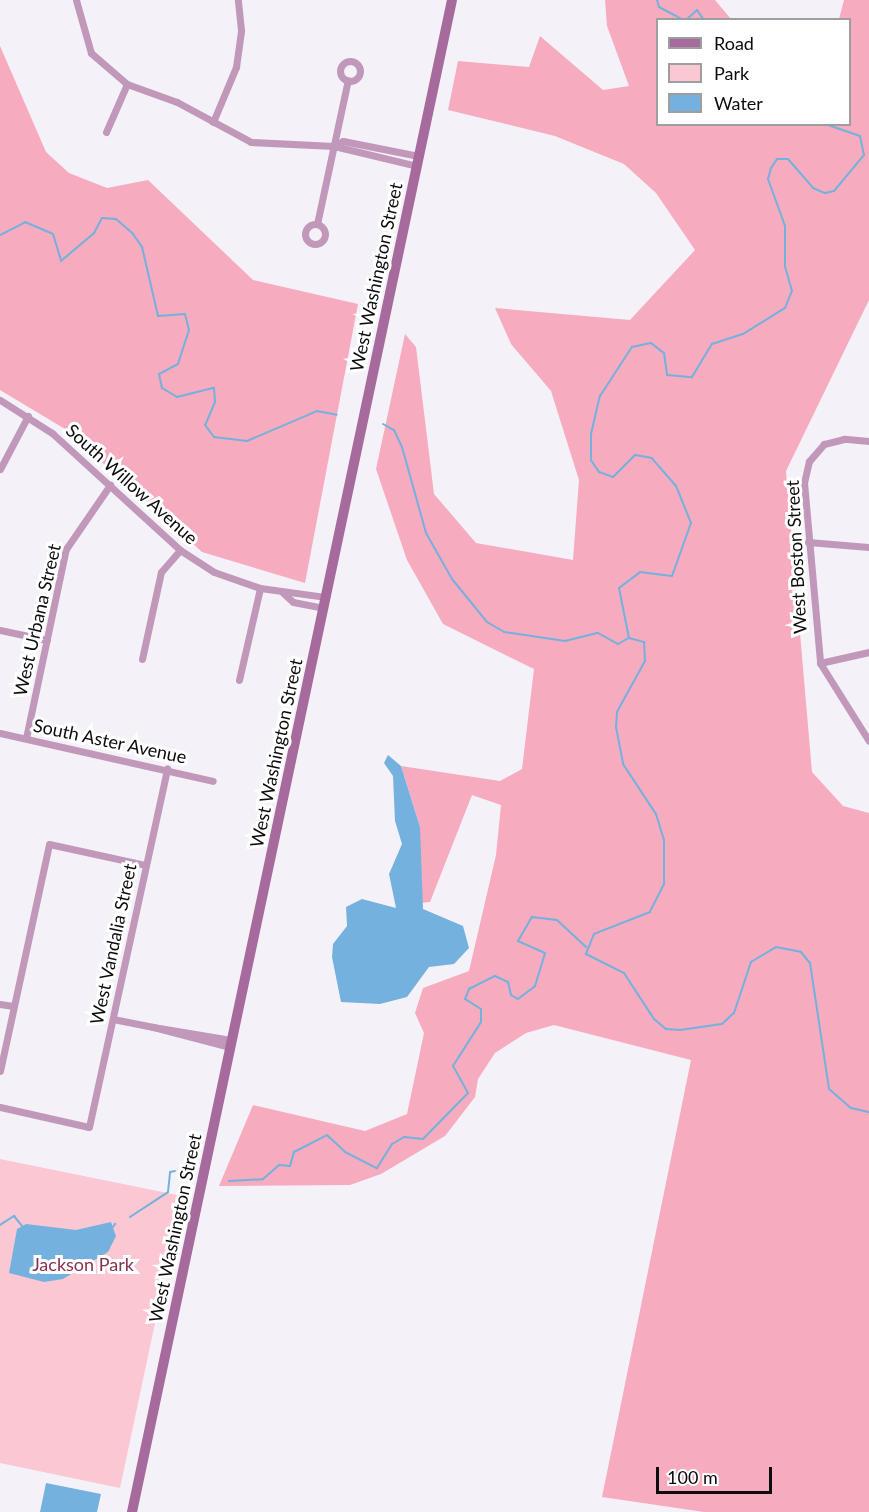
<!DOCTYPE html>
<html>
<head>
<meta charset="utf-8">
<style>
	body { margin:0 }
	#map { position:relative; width:869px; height:1512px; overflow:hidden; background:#f4f1f9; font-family:Lato,sans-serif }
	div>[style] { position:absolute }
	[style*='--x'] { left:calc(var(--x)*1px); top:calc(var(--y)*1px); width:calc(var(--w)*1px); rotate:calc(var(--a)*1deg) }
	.green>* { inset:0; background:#fac7d3 }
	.forest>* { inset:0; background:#f6abbf }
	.water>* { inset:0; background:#74b1de }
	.stream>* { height:2px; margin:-1px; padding:0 1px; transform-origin:1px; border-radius:1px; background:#74b1de }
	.minor>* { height:7px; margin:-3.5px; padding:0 3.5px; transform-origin:3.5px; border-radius:3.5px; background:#c198ba }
	.minor>.ring { margin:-3.5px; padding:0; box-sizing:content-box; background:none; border:7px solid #c198ba; border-radius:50% }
	.secondary>* { height:10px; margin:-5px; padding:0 5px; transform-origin:5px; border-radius:5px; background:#a66a9d }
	span { translate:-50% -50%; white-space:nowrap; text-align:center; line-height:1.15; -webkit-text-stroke:6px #fff; paint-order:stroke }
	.street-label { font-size:18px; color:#0c0c0e }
	.park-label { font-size:18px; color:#87314e }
	.legend { position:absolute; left:656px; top:18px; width:195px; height:108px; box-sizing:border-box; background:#fff; border:2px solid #9e9e9f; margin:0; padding:8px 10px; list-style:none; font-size:18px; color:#0c0c0e }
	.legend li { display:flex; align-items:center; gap:12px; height:30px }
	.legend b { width:30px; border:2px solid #9e9e9f }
	.scale { position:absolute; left:656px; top:1467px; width:116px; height:27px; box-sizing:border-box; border:3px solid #0c0c0e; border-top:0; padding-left:8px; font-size:18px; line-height:21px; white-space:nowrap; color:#0c0c0e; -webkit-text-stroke:4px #fff; paint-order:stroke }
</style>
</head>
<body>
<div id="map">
	<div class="green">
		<div style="clip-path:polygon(0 1159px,182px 1196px,120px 1488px,0 1463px)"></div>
	</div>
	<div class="forest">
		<div style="clip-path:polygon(605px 0,715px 0,731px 19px,658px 20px,658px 124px,850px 124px,850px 20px,839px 19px,844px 0,869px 0,869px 300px,786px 471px,812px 772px,843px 806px,869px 813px,869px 1512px,704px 1512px,602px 1497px,691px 1060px,554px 1025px,526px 1033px,495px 1053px,478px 1079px,475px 1097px,445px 1136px,381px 1174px,350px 1185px,219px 1186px,253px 1105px,365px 1131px,407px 1114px,424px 1033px,415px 1013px,423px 988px,469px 971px,496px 855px,501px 805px,472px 795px,430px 902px,420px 903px,420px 827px,401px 766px,500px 781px,522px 769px,534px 669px,443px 624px,407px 560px,376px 469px,405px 334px,416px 347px,434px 494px,476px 543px,573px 560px,579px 480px,551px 391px,511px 344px,495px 308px,630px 320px,695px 250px,656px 193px,624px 164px,555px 136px,448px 110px,458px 61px,529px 67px,540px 36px,603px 90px,629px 86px,607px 26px)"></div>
		<div style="clip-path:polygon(0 46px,46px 152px,69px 173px,107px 188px,148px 180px,253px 280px,358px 304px,305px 583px,202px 552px,65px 429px,0 390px)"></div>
	</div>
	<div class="water">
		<div style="clip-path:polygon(388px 755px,401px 766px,420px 827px,423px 909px,463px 926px,469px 948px,454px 964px,429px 967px,407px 997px,380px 1004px,341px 1002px,332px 957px,333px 944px,347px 926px,346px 907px,362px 899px,396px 908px,389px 874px,402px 844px,395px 821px,393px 776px,384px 763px)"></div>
		<div style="clip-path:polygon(111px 1222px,116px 1236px,108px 1252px,63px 1279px,44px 1282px,9px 1273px,17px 1229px,26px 1224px,76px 1230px)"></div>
		<div style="clip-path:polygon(46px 1483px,101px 1494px,97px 1512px,40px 1512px)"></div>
	</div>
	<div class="stream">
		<div style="--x:657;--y:0;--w:7;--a:74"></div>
		<div style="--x:659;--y:7;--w:27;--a:28"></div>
		<div style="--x:686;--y:20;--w:15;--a:-42"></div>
		<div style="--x:697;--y:10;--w:12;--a:55"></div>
		<div style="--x:702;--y:124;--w:19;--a:0"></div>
		<div style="--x:0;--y:235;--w:28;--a:-27"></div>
		<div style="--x:25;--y:222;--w:30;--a:23"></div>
		<div style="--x:53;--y:234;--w:28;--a:73"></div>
		<div style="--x:61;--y:261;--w:43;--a:-40.3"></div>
		<div style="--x:94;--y:233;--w:17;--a:-62"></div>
		<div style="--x:102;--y:218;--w:14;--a:4"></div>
		<div style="--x:116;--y:219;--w:23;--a:41"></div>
		<div style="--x:133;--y:234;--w:16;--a:55"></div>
		<div style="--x:142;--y:247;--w:71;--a:76.9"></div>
		<div style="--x:158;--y:316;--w:27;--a:-4"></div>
		<div style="--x:185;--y:314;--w:16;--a:76"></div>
		<div style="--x:189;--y:330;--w:36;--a:108"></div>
		<div style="--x:178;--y:364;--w:21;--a:152"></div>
		<div style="--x:159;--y:374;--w:14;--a:78"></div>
		<div style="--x:162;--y:388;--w:17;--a:31"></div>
		<div style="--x:177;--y:397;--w:38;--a:-14"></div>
		<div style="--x:214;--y:388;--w:14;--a:86"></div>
		<div style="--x:215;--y:402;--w:25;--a:113"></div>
		<div style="--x:205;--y:425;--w:15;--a:53"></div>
		<div style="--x:214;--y:437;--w:33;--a:7"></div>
		<div style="--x:247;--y:441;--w:76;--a:-23.2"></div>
		<div style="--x:317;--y:411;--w:20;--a:11"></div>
		<div style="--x:383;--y:424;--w:13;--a:29"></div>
		<div style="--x:394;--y:430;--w:19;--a:65"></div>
		<div style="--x:402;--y:447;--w:89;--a:74.4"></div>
		<div style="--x:426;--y:533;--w:53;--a:60.5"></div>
		<div style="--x:452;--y:579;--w:55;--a:50.9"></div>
		<div style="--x:487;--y:622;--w:20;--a:30"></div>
		<div style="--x:504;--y:632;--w:62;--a:8.4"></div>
		<div style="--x:565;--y:641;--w:34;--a:-14"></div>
		<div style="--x:598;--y:633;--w:23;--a:29"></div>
		<div style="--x:618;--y:644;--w:13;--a:-29"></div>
		<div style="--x:629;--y:638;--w:16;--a:15"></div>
		<div style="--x:644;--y:642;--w:19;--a:87"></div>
		<div style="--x:645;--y:661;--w:58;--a:118.8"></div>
		<div style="--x:617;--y:712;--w:15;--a:94"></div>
		<div style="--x:616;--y:727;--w:38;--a:79"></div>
		<div style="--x:623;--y:764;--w:60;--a:56.6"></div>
		<div style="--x:656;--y:814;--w:27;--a:73"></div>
		<div style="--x:664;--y:840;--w:44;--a:90"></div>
		<div style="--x:664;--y:884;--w:31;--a:117"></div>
		<div style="--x:650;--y:912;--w:60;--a:158.6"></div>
		<div style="--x:594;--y:934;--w:22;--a:112"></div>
		<div style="--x:586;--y:954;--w:42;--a:26.6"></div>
		<div style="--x:624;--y:973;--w:55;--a:56.9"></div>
		<div style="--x:654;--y:1019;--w:16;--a:40"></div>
		<div style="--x:666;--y:1029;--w:14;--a:4"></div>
		<div style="--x:680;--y:1030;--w:42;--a:-8.1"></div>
		<div style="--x:722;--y:1024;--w:16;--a:-43"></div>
		<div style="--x:734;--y:1013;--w:54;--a:-71.6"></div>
		<div style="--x:751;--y:962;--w:29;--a:-31"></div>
		<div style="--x:776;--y:947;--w:25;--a:11"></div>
		<div style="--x:801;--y:952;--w:14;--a:51"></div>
		<div style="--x:810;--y:963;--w:127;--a:81.4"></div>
		<div style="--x:829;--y:1089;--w:29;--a:41"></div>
		<div style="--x:851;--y:1108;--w:18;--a:13"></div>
		<div style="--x:629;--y:638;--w:51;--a:-101.3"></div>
		<div style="--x:619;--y:588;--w:26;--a:-37"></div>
		<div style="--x:640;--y:572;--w:32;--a:7"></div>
		<div style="--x:672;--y:576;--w:56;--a:-70.3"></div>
		<div style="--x:691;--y:523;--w:40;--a:-112"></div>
		<div style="--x:676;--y:486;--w:37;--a:-131"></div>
		<div style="--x:652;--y:458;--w:17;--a:-170"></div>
		<div style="--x:635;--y:455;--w:31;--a:135"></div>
		<div style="--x:613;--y:477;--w:15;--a:-160"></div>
		<div style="--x:599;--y:472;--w:14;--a:-124"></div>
		<div style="--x:591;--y:460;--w:26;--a:-90"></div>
		<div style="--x:591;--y:434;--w:39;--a:-77"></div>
		<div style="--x:600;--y:396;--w:59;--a:-56.9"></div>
		<div style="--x:632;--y:347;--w:19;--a:-12"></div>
		<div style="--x:651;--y:343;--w:16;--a:38"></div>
		<div style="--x:664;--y:353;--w:22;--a:82"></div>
		<div style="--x:667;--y:375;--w:25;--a:5"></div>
		<div style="--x:692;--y:377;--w:39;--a:-59"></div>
		<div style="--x:712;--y:344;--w:33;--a:-18"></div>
		<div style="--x:743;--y:334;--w:49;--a:-31.8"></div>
		<div style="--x:785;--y:308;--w:18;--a:-68"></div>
		<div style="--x:792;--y:291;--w:25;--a:-106"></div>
		<div style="--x:785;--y:267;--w:41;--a:-90"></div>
		<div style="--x:785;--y:226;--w:50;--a:-109.9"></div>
		<div style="--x:768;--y:179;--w:11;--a:-75"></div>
		<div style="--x:771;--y:168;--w:11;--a:-56"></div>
		<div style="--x:777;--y:159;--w:11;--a:0"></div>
		<div style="--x:788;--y:159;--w:38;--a:49"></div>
		<div style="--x:813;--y:188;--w:13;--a:23"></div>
		<div style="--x:825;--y:193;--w:9;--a:-13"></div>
		<div style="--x:834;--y:191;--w:47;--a:-50.2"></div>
		<div style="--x:864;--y:155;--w:19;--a:-102"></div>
		<div style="--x:860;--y:136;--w:37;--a:-161"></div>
		<div style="--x:229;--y:1181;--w:34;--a:-3"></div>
		<div style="--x:263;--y:1179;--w:21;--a:-41"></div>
		<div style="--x:279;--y:1165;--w:11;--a:5"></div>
		<div style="--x:290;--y:1166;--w:15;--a:-74"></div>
		<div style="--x:294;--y:1152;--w:37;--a:-27"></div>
		<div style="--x:327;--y:1135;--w:25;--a:43"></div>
		<div style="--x:345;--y:1152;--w:36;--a:27"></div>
		<div style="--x:377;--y:1168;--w:28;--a:-58"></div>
		<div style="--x:392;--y:1144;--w:14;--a:-30"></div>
		<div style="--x:404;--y:1137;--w:19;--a:6"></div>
		<div style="--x:423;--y:1139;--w:64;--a:-45.6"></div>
		<div style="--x:468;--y:1093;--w:31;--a:-119"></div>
		<div style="--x:453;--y:1066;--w:52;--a:-57.5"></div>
		<div style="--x:481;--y:1022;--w:13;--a:-90"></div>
		<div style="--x:481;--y:1009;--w:19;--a:-148"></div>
		<div style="--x:465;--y:999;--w:11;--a:-68"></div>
		<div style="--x:469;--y:989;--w:29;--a:-27"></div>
		<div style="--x:495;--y:976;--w:14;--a:25"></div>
		<div style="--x:508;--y:982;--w:13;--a:77"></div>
		<div style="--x:511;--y:995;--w:8;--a:30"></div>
		<div style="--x:518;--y:999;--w:21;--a:-37"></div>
		<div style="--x:535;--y:986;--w:34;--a:-73"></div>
		<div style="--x:545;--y:953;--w:30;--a:-156"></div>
		<div style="--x:518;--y:941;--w:28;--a:-60"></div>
		<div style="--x:532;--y:917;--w:25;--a:7"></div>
		<div style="--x:557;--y:920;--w:40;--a:43"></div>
		<div style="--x:130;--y:1217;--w:45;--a:-33.3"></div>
		<div style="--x:168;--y:1192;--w:20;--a:-84"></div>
		<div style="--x:170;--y:1172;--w:5;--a:-11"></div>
		<div style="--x:0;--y:1225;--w:17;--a:-33"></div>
		<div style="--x:14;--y:1216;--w:13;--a:51"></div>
		<div style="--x:113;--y:1227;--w:4;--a:-56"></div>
	</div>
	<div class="minor">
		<div style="--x:76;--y:0;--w:55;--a:74.2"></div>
		<div style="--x:91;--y:53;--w:48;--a:40.7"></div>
		<div style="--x:127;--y:84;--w:53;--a:19.8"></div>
		<div style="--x:177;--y:102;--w:84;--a:28.4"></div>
		<div style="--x:251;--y:142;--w:83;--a:2.8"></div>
		<div style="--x:334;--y:146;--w:85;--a:13.5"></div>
		<div class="ring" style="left:340px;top:61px;width:13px;height:13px"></div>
		<div style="--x:213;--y:122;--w:60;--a:-67.3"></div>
		<div style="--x:236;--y:67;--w:37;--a:-82"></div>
		<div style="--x:241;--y:30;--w:30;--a:-96"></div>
		<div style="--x:106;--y:132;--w:52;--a:-66.4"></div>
		<div style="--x:334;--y:146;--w:10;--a:-29"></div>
		<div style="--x:343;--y:141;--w:77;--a:11.2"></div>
		<div style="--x:317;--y:224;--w:147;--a:-77.9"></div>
		<div class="ring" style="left:305px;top:224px;width:13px;height:13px"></div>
		<div style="--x:0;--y:400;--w:62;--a:32.4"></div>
		<div style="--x:52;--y:433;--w:173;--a:42.4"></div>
		<div style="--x:180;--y:550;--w:40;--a:32.9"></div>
		<div style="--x:214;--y:572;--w:49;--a:19.2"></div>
		<div style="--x:260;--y:588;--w:67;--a:7.8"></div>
		<div style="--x:869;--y:441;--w:25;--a:-175"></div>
		<div style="--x:844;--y:439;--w:21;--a:166"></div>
		<div style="--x:824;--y:444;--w:23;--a:131"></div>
		<div style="--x:809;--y:461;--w:22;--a:103"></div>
		<div style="--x:804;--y:482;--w:182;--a:84.9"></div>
		<div style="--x:820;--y:663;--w:92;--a:57.9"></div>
		<div style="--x:0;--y:469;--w:60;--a:-62.2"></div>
		<div style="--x:808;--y:542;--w:61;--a:4.7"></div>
		<div style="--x:283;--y:593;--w:13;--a:42"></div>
		<div style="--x:293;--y:602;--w:31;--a:11"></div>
		<div style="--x:0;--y:630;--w:48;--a:12"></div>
		<div style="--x:142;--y:659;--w:89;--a:-77.7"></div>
		<div style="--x:161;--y:572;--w:29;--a:-49"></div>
		<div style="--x:820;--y:663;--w:50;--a:-12.7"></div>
		<div style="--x:239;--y:680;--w:94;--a:-77.1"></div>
		<div style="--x:0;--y:733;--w:218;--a:12.7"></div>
		<div style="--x:26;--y:738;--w:193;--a:-78.1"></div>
		<div style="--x:66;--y:549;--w:78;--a:-55.5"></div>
		<div style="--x:0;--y:1004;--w:13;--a:9"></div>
		<div style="--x:113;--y:1019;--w:41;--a:11.3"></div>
		<div style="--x:230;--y:1047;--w:80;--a:-165.4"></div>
		<div style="--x:153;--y:1027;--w:79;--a:9.5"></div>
		<div style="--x:0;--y:1071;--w:232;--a:-77.8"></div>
		<div style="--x:49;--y:844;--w:98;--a:12.3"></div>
		<div style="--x:0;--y:1107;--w:91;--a:12.7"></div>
		<div style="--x:89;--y:1127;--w:367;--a:-77.7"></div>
	</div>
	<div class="secondary">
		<div style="--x:132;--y:1512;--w:1545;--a:-78.05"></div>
	</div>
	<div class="street-label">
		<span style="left:376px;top:277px;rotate:-78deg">West Washington Street</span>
		<span style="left:132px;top:484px;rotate:42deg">South Willow Avenue</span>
		<span style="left:796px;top:557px;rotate:-93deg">West Boston Street</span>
		<span style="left:37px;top:620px;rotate:-77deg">West Urbana Street</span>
		<span style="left:110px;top:741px;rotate:12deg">South Aster Avenue</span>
		<span style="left:276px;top:753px;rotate:-78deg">West Washington Street</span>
		<span style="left:113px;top:944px;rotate:-78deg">West Vandalia Street</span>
		<span style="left:175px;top:1228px;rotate:-78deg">West Washington Street</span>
	</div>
	<div class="park-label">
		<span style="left:83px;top:1264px">Jackson Park</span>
	</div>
	<ul class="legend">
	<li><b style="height:8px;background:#a66a9d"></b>Road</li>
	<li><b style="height:16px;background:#fac7d3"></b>Park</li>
	<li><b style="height:16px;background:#74b1de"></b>Water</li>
	</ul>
	<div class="scale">100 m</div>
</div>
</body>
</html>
